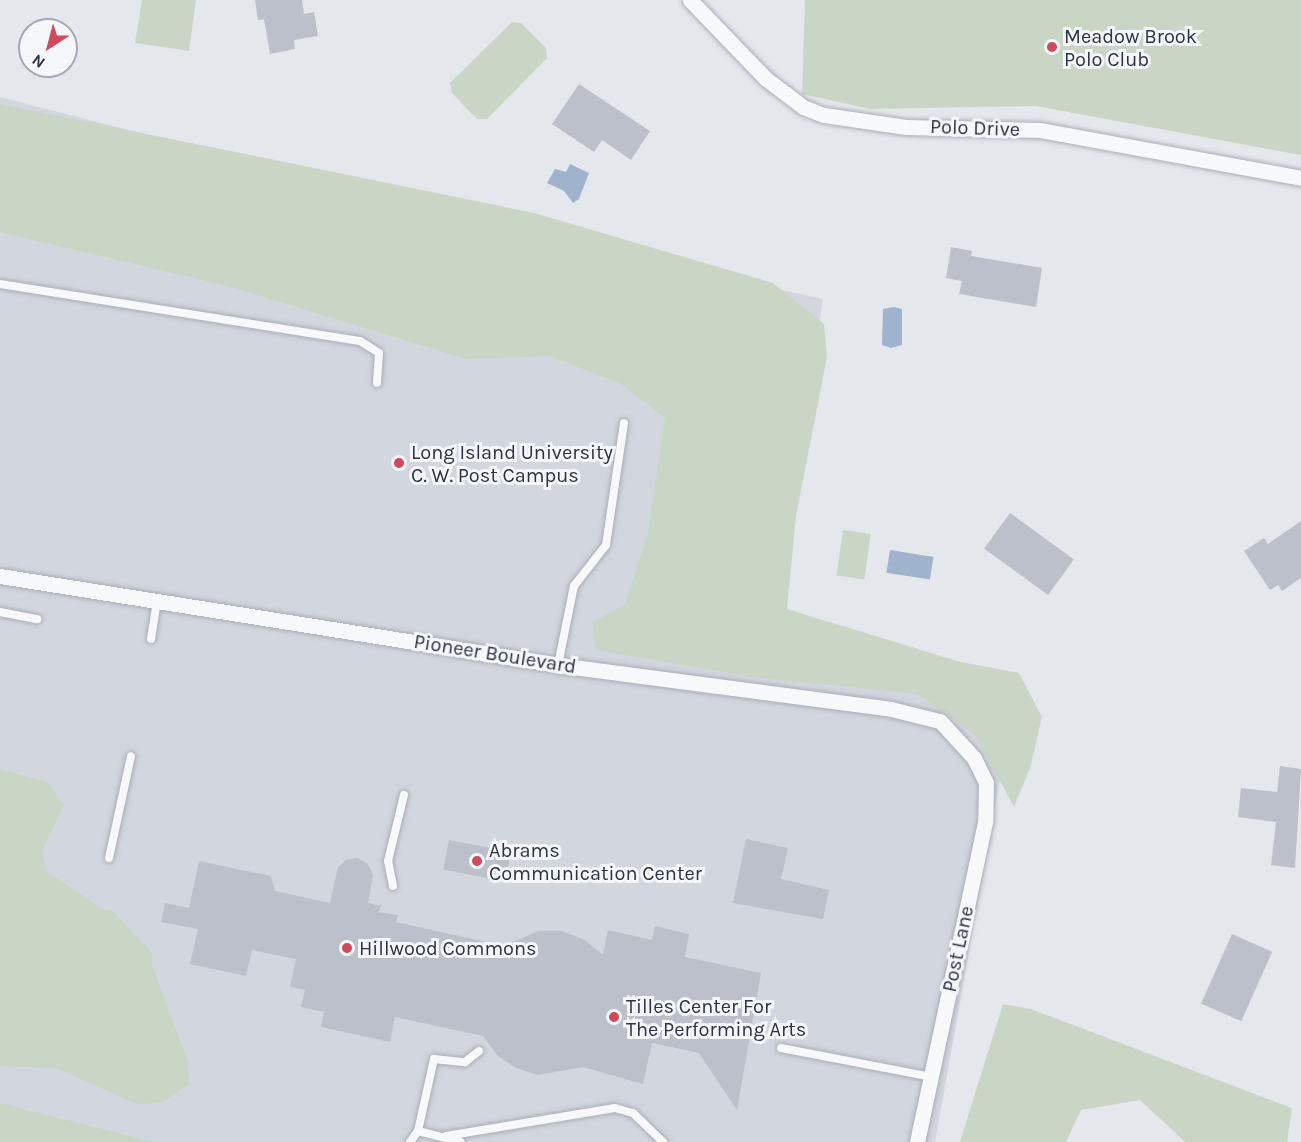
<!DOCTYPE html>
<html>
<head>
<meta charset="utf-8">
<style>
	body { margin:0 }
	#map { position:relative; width:1301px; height:1142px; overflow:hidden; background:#e4e7ec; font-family:Karla,sans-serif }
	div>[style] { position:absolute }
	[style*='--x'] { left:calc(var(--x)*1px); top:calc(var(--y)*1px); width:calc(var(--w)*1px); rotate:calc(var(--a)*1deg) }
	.built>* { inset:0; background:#d2d6de }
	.green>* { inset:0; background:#c9d6c5; transform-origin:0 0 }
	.water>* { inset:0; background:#9fb4cc; transform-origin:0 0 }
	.building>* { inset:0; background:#bbc0ca; transform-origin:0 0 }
	.roads { filter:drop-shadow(0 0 2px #a9aeb7) drop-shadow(0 0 2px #a9aeb7) }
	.lane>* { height:8px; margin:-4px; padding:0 4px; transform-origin:4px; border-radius:4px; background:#f7f8fa }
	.street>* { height:15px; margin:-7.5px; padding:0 7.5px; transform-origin:7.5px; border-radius:7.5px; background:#f7f8fa }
	.dots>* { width:16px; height:16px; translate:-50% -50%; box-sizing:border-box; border:3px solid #f4f6f9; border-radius:50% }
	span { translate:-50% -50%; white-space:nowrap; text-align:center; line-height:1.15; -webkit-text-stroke:6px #f4f6f9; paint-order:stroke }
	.poi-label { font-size:20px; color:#2b3445 }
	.left { translate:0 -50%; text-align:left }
	.street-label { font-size:20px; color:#2b3445 }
	.north { position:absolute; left:18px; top:18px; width:60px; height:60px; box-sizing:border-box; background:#f4f6f9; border:2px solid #a4a8b1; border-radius:50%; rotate:216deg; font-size:16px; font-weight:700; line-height:24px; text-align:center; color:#2b3445 }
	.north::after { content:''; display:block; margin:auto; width:21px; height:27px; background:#d1495b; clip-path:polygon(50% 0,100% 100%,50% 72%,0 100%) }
</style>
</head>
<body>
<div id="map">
	<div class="built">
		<div style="clip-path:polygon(0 97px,589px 248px,823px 299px,773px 627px,1019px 673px,935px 1142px,0 1142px)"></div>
	</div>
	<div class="green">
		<div style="clip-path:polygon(142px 0,196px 0,189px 51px,135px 43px)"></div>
		<div style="clip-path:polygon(805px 0,1301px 0,1301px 155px,1036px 106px,871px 109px,802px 94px)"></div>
		<div style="clip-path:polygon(512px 22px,521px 23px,546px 48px,547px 58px,487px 119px,477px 119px,452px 93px,450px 83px)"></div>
		<div style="clip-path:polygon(0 104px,534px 213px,773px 283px,824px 324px,827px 357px,796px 516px,787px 609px,967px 664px,1019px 673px,1042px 717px,1030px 768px,1014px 807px,976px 736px,918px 694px,753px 677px,596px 650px,592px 623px,625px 604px,648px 533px,665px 418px,621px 384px,550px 356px,466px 359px,228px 286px,0 232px)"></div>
		<div style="left:843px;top:530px;width:28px;height:46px;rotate:8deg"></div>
		<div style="clip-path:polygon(0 769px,47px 782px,64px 805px,42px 851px,46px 871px,104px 910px,112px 910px,152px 953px,152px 965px,188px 1062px,189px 1084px,161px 1103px,137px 1104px,56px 1068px,0 1066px)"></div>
		<div style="clip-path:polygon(1003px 1004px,1031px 1009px,1292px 1108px,1287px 1142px,1185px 1142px,1140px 1100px,1081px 1110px,1066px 1142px,960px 1142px)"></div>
		<div style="clip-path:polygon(0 1103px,154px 1142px,0 1142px)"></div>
	</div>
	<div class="water">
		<div style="clip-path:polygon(570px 164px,589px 173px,579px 199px,573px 203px,564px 191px,547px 183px,555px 169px,566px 172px)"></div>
		<div style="clip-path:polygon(894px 307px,902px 309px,902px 345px,891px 348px,882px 345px,883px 309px)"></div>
		<div style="left:890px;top:550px;width:44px;height:23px;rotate:9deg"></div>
	</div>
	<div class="building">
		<div style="clip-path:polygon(255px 0,302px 0,304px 14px,314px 12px,318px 36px,294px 40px,295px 49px,270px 54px,264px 19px,258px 20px)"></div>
		<div style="clip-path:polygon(579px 84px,650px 131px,631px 160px,602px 140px,594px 152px,552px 124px)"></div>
		<div style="clip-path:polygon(951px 247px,972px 251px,971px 256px,1042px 268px,1036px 307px,959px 294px,962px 281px,946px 278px)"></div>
		<div style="left:1010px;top:513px;width:79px;height:44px;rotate:36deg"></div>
		<div style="clip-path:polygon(1301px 521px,1301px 578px,1282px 591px,1278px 585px,1270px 590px,1244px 551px,1264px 538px,1268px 544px)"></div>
		<div style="clip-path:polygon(1280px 766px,1301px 769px,1295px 868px,1271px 865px,1276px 822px,1238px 817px,1241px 788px,1277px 792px)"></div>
		<div style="clip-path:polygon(746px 839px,788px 848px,781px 879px,829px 890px,823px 919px,733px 903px)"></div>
		<div style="left:449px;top:840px;width:63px;height:30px;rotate:11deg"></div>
		<div style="clip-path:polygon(358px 858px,368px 864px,373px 875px,368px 903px,381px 906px,379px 912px,398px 915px,396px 922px,504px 946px,538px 931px,562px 931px,585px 940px,603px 955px,608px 930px,652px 940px,655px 926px,689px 934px,685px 957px,761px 973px,737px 1110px,699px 1053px,652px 1043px,643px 1084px,583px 1067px,538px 1075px,516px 1068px,497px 1055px,483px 1036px,395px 1017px,390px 1042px,321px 1027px,324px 1012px,301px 1007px,305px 990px,290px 987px,296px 959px,252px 950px,246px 976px,190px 964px,198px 929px,161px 922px,165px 903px,189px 908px,199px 861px,271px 876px,275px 891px,330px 903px,338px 867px,347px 859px)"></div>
		<div style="left:1232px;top:934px;width:44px;height:76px;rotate:24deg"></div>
	</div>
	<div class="roads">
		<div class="lane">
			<div style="--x:0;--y:284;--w:364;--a:9"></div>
			<div style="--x:360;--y:341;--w:22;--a:32"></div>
			<div style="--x:379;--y:353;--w:30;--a:94"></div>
			<div style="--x:0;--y:612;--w:38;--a:11"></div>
			<div style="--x:151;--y:639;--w:37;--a:-81"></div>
			<div style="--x:558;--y:665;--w:81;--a:-78.6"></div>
			<div style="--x:574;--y:586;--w:52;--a:-52"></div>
			<div style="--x:606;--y:545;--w:123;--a:-81.6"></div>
			<div style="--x:109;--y:858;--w:104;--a:-77.8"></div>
			<div style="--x:393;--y:886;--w:25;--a:-101"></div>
			<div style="--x:388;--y:861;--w:68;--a:-76.4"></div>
			<div style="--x:781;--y:1048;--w:153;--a:10.9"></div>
			<div style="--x:418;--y:1131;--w:44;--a:14.3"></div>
			<div style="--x:446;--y:1136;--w:171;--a:-9.4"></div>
			<div style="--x:615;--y:1108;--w:19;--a:16"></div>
			<div style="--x:633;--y:1113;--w:42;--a:44"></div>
			<div style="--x:410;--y:1142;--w:14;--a:-54"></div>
			<div style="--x:418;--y:1131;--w:74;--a:-77.5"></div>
			<div style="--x:434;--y:1059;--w:31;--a:6"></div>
			<div style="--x:465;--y:1062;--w:18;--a:-38"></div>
		</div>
		<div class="street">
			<div style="--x:690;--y:0;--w:108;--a:46.1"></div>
			<div style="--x:765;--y:78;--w:48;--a:37.3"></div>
			<div style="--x:803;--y:107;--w:22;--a:21"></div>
			<div style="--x:824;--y:115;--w:83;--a:8.3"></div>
			<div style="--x:906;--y:127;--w:134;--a:1.3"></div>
			<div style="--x:1040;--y:130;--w:265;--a:10.4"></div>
			<div style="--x:0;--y:576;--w:565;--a:9.06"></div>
			<div style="--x:558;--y:665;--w:336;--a:7.5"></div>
			<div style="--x:891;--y:709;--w:50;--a:13.8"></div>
			<div style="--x:940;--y:721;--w:50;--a:47.4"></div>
			<div style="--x:974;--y:758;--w:28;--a:64"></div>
			<div style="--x:986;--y:783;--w:39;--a:91"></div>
			<div style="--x:985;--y:822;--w:327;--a:102"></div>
		</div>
	</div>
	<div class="dots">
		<div style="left:1052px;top:47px;background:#d1495b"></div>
		<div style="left:399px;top:463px;background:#d1495b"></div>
		<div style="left:477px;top:861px;background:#d1495b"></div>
		<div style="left:347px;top:948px;background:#d1495b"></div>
		<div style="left:614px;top:1017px;background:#d1495b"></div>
	</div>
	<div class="poi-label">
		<span class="left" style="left:1064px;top:48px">Meadow Brook<br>Polo Club</span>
		<span class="left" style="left:411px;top:464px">Long Island University<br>C. W. Post Campus</span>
		<span class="left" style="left:489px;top:862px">Abrams<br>Communication Center</span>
		<span class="left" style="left:359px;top:948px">Hillwood Commons</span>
		<span class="left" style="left:626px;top:1018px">Tilles Center For<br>The Performing Arts</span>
	</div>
	<div class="street-label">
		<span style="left:975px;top:128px;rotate:2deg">Polo Drive</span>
		<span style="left:495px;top:654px;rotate:9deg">Pioneer Boulevard</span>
		<span style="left:958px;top:949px;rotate:-78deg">Post Lane</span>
	</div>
	<div class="north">N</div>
</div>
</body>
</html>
